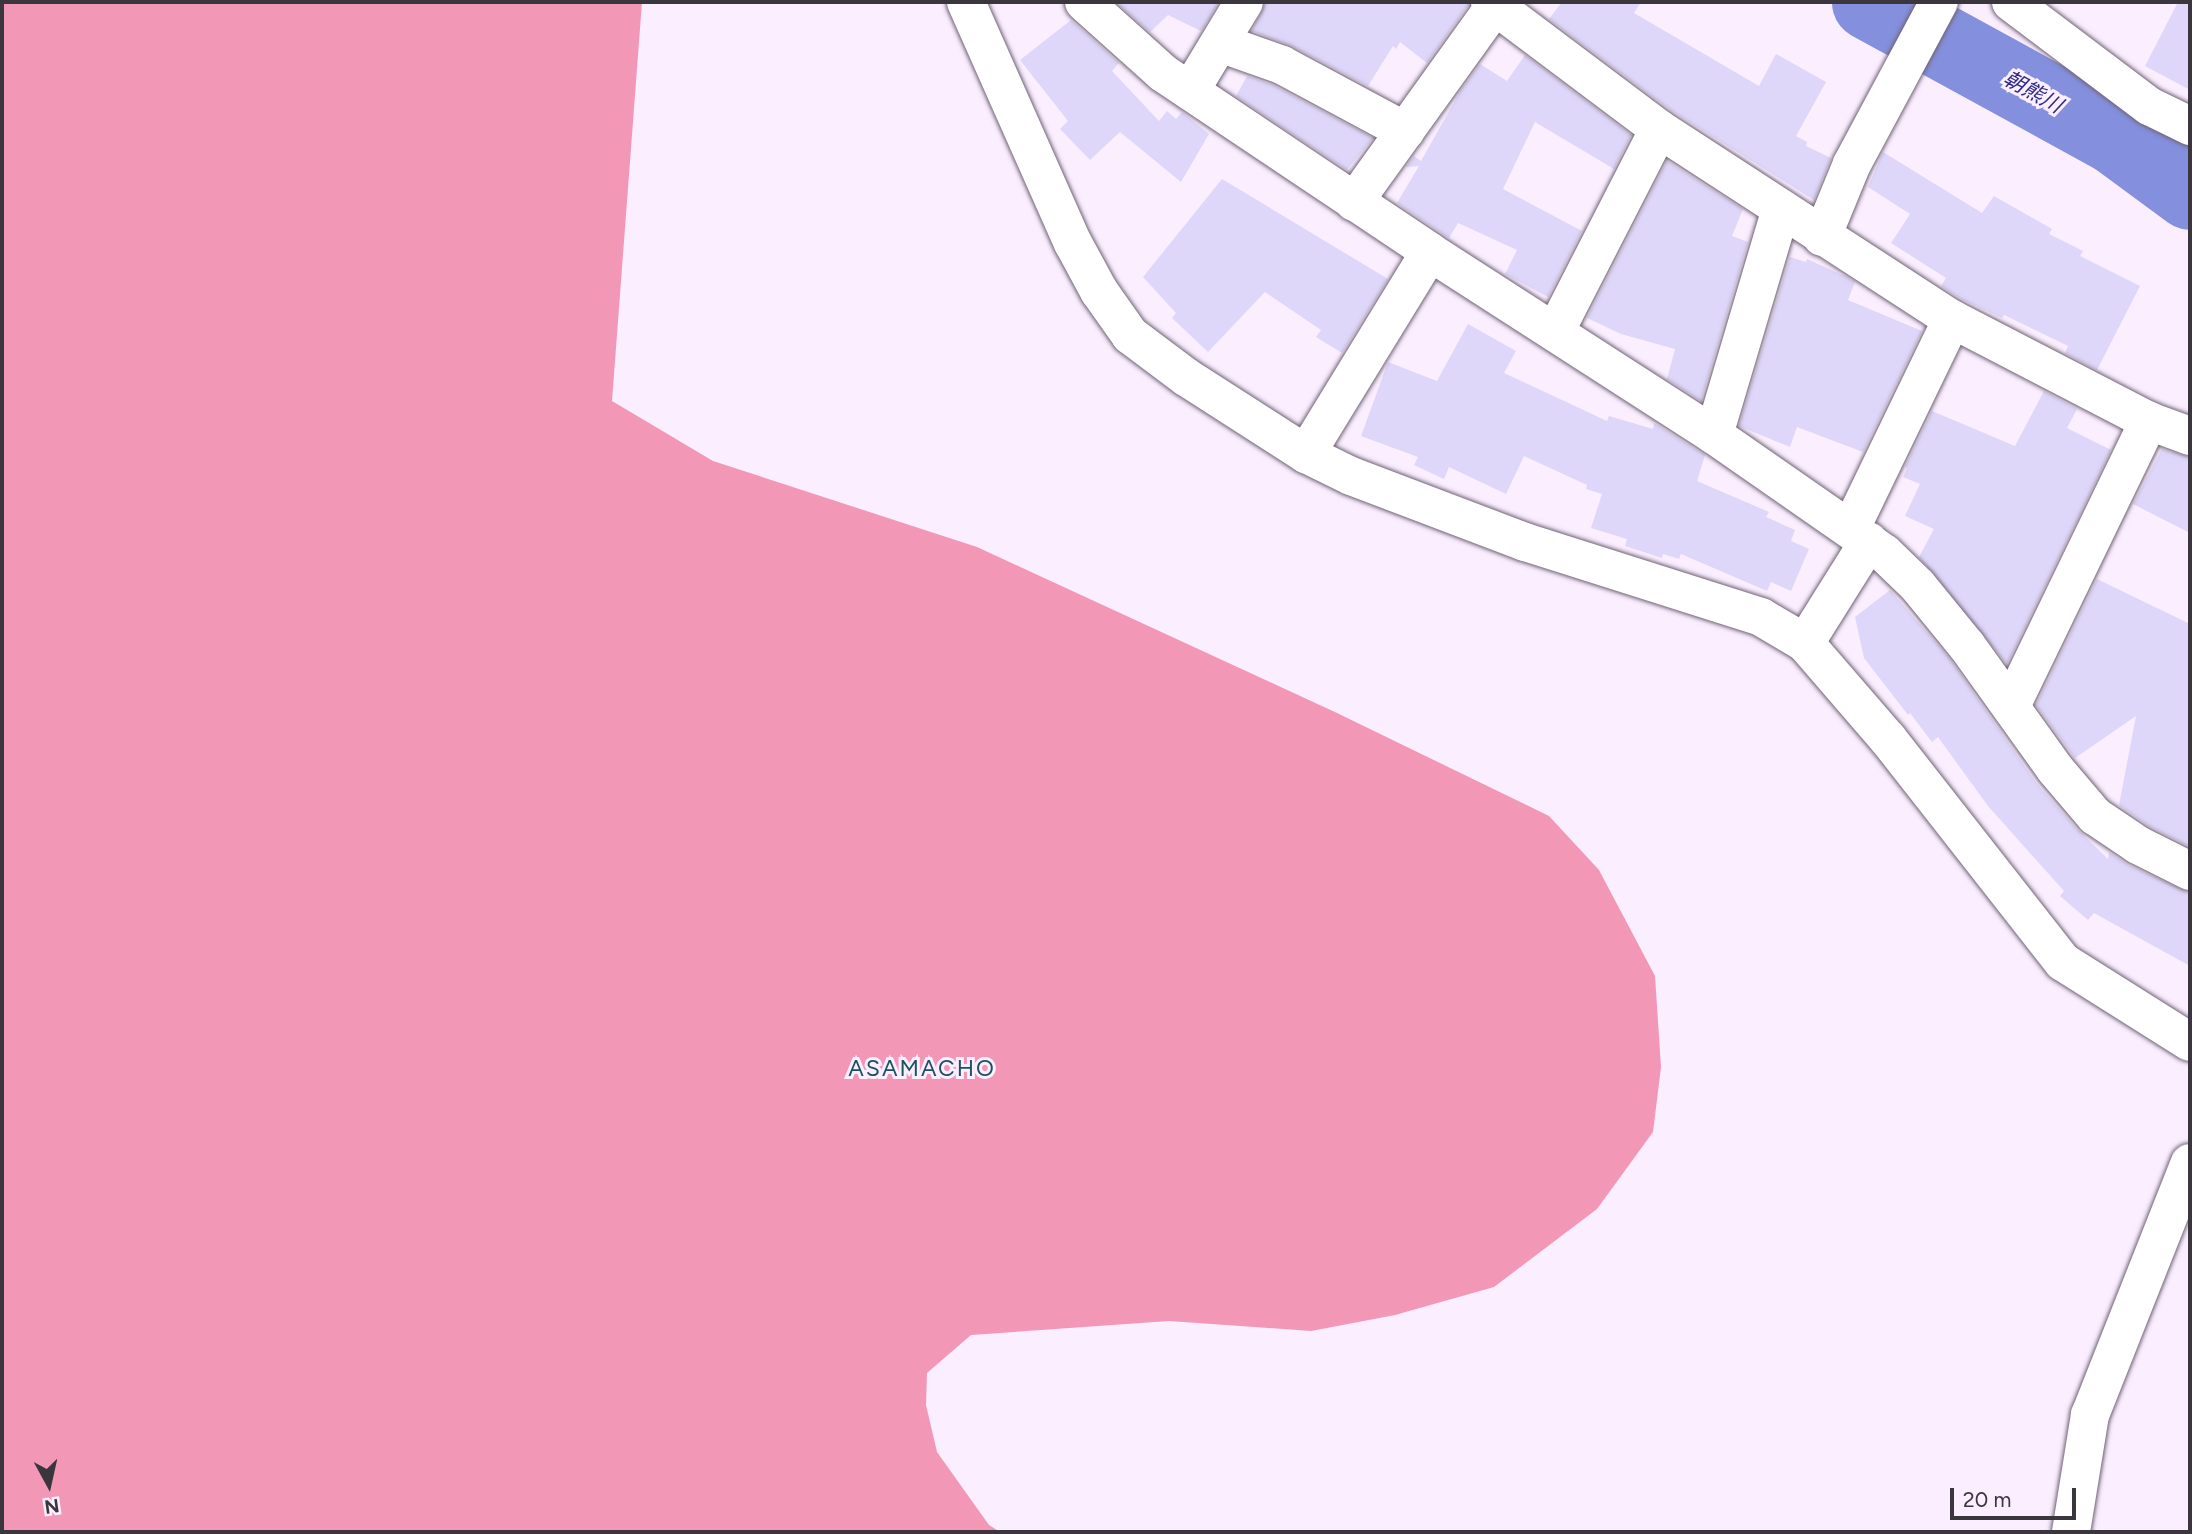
<!DOCTYPE html>
<html>
<head>
<meta charset="utf-8">
<style>
	body { margin:0 }
	#map { position:relative; width:2192px; height:1534px; overflow:hidden; background:#faeeff; font-family:Figtree,"Noto Sans JP",sans-serif }
	div>[style] { position:absolute }
	[style*='--x'] { left:calc(var(--x)*1px); top:calc(var(--y)*1px); width:calc(var(--w)*1px); rotate:calc(var(--a)*1deg) }
	.forest>* { inset:0; background:#f397b7 }
	.river>* { height:75px; margin:-37.5px; padding:0 37.5px; transform-origin:37.5px; border-radius:37.5px; background:#8490dd }
	.building>* { inset:0; background:#dfd7f9 }
	.roads { filter:drop-shadow(0 0 2px #6f6274) drop-shadow(0 0 2px #6f6274) }
	.minor>* { height:38px; margin:-19px; padding:0 19px; transform-origin:19px; border-radius:19px; background:#fff }
	span { translate:-50% -50%; white-space:nowrap; text-align:center; line-height:1.15; -webkit-text-stroke:6px #faeeff; paint-order:stroke }
	.water-label { font-size:21px; color:#2c2b85; font-style:italic }
	.quarter-label { font-size:23px; color:#1a525e; letter-spacing:2px }
	.frame { position:absolute; inset:0; border:4px solid #3b353d; pointer-events:none }
	.north { position:absolute; left:14px; top:1450px; width:70px; height:70px; -webkit-text-stroke:5px #faeeff; paint-order:stroke; rotate:172deg; font-size:19px; font-weight:700; line-height:28px; text-align:center; color:#3b353d }
	.north::after { content:''; display:block; margin:auto; width:24px; height:32px; background:#3b353d; clip-path:polygon(50% 0,100% 100%,50% 72%,0 100%) }
	.scale { position:absolute; left:1950px; top:1488px; width:126px; height:32px; box-sizing:border-box; border:4px solid #3b353d; border-top:0; padding-left:9px; font-size:21px; line-height:24px; white-space:nowrap; color:#3b353d; -webkit-text-stroke:5px #faeeff; paint-order:stroke }
</style>
</head>
<body>
<div id="map">
	<div class="forest">
		<div style="clip-path:polygon(2px 2px,642px 2px,612px 401px,713px 461px,977px 547px,1337px 713px,1549px 816px,1599px 870px,1655px 976px,1661px 1067px,1653px 1132px,1597px 1209px,1494px 1287px,1395px 1315px,1311px 1331px,1169px 1321px,971px 1335px,927px 1373px,926px 1405px,937px 1452px,989px 1525px,1000px 1532px,2px 1532px)"></div>
	</div>
	<div class="river">
		<div style="--x:1869;--y:2;--w:279;--a:28.7"></div>
		<div style="--x:2114;--y:136;--w:94;--a:36.4"></div>
	</div>
	<div class="building">
		<div style="clip-path:polygon(1116px 2px,1219px 2px,1201px 31px,1168px 15px,1150px 32px)"></div>
		<div style="clip-path:polygon(1266px 2px,1469px 2px,1469px 4px,1427px 63px,1400px 42px,1396px 49px,1393px 46px,1368px 86px,1292px 46px,1252px 31px)"></div>
		<div style="clip-path:polygon(1562px 2px,1641px 2px,1634px 13px,1759px 86px,1776px 54px,1826px 82px,1796px 136px,1807px 142px,1806px 146px,1831px 158px,1814px 200px,1672px 111px,1549px 19px)"></div>
		<div style="clip-path:polygon(2178px 2px,2190px 2px,2190px 90px,2145px 66px)"></div>
		<div style="clip-path:polygon(1071px 20px,1119px 63px,1112px 71px,1159px 121px,1167px 111px,1176px 119px,1182px 112px,1209px 134px,1181px 182px,1120px 132px,1090px 160px,1060px 129px,1068px 121px,1020px 60px)"></div>
		<div style="clip-path:polygon(1525px 55px,1631px 135px,1614px 169px,1535px 122px,1503px 189px,1582px 231px,1548px 297px,1505px 274px,1517px 250px,1458px 223px,1449px 238px,1397px 203px,1419px 166px,1406px 167px,1414px 156px,1421px 161px,1461px 90px,1480px 64px,1507px 81px)"></div>
		<div style="clip-path:polygon(1247px 76px,1273px 85px,1373px 138px,1347px 170px,1236px 96px)"></div>
		<div style="clip-path:polygon(1883px 152px,1982px 213px,1994px 196px,2052px 229px,2049px 234px,2083px 251px,2080px 256px,2140px 286px,2097px 370px,2065px 353px,2068px 346px,2004px 315px,2002px 318px,1963px 300px,1941px 286px,1946px 278px,1891px 243px,1910px 214px,1868px 187px)"></div>
		<div style="clip-path:polygon(1667px 161px,1743px 209px,1732px 236px,1748px 242px,1701px 401px,1667px 379px,1675px 349px,1621px 334px,1587px 318px)"></div>
		<div style="clip-path:polygon(1222px 179px,1388px 279px,1342px 353px,1316px 337px,1321px 330px,1265px 292px,1208px 352px,1172px 318px,1176px 313px,1143px 277px)"></div>
		<div style="clip-path:polygon(1790px 257px,1806px 262px,1807px 259px,1847px 277px,1855px 282px,1848px 300px,1922px 331px,1863px 452px,1797px 427px,1790px 447px,1739px 426px)"></div>
		<div style="clip-path:polygon(1468px 324px,1516px 351px,1504px 373px,1607px 421px,1609px 416px,1653px 429px,1654px 423px,1705px 455px,1697px 481px,1769px 512px,1766px 517px,1795px 530px,1791px 541px,1809px 549px,1791px 591px,1771px 582px,1767px 591px,1681px 554px,1679px 559px,1663px 554px,1662px 558px,1625px 546px,1627px 539px,1591px 528px,1602px 494px,1586px 489px,1587px 485px,1524px 456px,1506px 494px,1449px 467px,1444px 479px,1414px 465px,1418px 457px,1361px 436px,1388px 362px,1437px 381px)"></div>
		<div style="clip-path:polygon(2044px 391px,2077px 409px,2067px 428px,2111px 450px,2007px 664px,1919px 557px,1934px 529px,1905px 516px,1920px 484px,1903px 477px,1907px 468px,1905px 467px,1932px 411px,2015px 446px)"></div>
		<div style="clip-path:polygon(2162px 449px,2190px 457px,2190px 533px,2133px 504px)"></div>
		<div style="clip-path:polygon(2097px 579px,2190px 624px,2190px 847px,2149px 826px,2119px 805px,2136px 716px,2075px 758px,2036px 705px)"></div>
		<div style="clip-path:polygon(1890px 590px,1950px 659px,2037px 784px,2078px 830px,2108px 859px,2109px 852px,2128px 865px,2190px 893px,2190px 966px,2094px 913px,2088px 920px,2060px 896px,2064px 891px,1988px 806px,1938px 737px,1932px 742px,1910px 713px,1908px 715px,1864px 658px,1855px 617px)"></div>
	</div>
	<div class="roads">
		<div class="minor">
			<div style="--x:966;--y:2;--w:264;--a:66.1"></div>
			<div style="--x:1073;--y:243;--w:55;--a:61.6"></div>
			<div style="--x:1099;--y:291;--w:54;--a:54.8"></div>
			<div style="--x:1130;--y:335;--w:70;--a:36.9"></div>
			<div style="--x:1186;--y:377;--w:143;--a:32.7"></div>
			<div style="--x:1306;--y:454;--w:50;--a:26.1"></div>
			<div style="--x:1351;--y:476;--w:186;--a:20.8"></div>
			<div style="--x:1525;--y:542;--w:248;--a:17.6"></div>
			<div style="--x:1761;--y:617;--w:51;--a:30.6"></div>
			<div style="--x:1805;--y:643;--w:127;--a:49.2"></div>
			<div style="--x:1888;--y:739;--w:283;--a:51.9"></div>
			<div style="--x:2063;--y:962;--w:150;--a:32.2"></div>
			<div style="--x:1084;--y:2;--w:106;--a:41.9"></div>
			<div style="--x:1163;--y:73;--w:321;--a:33.8"></div>
			<div style="--x:1430;--y:252;--w:338;--a:32.8"></div>
			<div style="--x:1714;--y:435;--w:207;--a:34.8"></div>
			<div style="--x:1884;--y:553;--w:47;--a:44.1"></div>
			<div style="--x:1918;--y:586;--w:77;--a:50.8"></div>
			<div style="--x:1967;--y:646;--w:151;--a:54.4"></div>
			<div style="--x:2055;--y:769;--w:62;--a:49.6"></div>
			<div style="--x:2095;--y:816;--w:52;--a:34"></div>
			<div style="--x:2138;--y:845;--w:58;--a:26.6"></div>
			<div style="--x:1490;--y:2;--w:211;--a:36.9"></div>
			<div style="--x:1659;--y:129;--w:349;--a:33"></div>
			<div style="--x:1952;--y:319;--w:222;--a:27.4"></div>
			<div style="--x:2149;--y:421;--w:44;--a:20.1"></div>
			<div style="--x:2011;--y:2;--w:173;--a:37"></div>
			<div style="--x:2149;--y:106;--w:46;--a:26"></div>
			<div style="--x:1220;--y:43;--w:66;--a:19.5"></div>
			<div style="--x:1282;--y:65;--w:140;--a:28.2"></div>
			<div style="--x:1190;--y:91;--w:104;--a:-58.8"></div>
			<div style="--x:1354;--y:202;--w:240;--a:-54.3"></div>
			<div style="--x:1822;--y:237;--w:79;--a:-67.7"></div>
			<div style="--x:1852;--y:164;--w:184;--a:-61.8"></div>
			<div style="--x:1555;--y:332;--w:228;--a:-62.9"></div>
			<div style="--x:1714;--y:435;--w:236;--a:-73.5"></div>
			<div style="--x:1306;--y:454;--w:237;--a:-58.5"></div>
			<div style="--x:1851;--y:528;--w:232;--a:-64.2"></div>
			<div style="--x:1805;--y:643;--w:120;--a:-57.9"></div>
			<div style="--x:2011;--y:706;--w:317;--a:-64.2"></div>
			<div style="--x:2071;--y:1532;--w:119;--a:-80.8"></div>
			<div style="--x:2090;--y:1415;--w:271;--a:-68.4"></div>
		</div>
	</div>
	<div class="water-label">
		<span style="left:2033px;top:92px;rotate:29deg">朝熊川</span>
	</div>
	<div class="quarter-label">
		<span style="left:922px;top:1068px">ASAMACHO</span>
	</div>
	<div class="frame"></div>
	<div class="north">N</div>
	<div class="scale">20 m</div>
</div>
</body>
</html>
